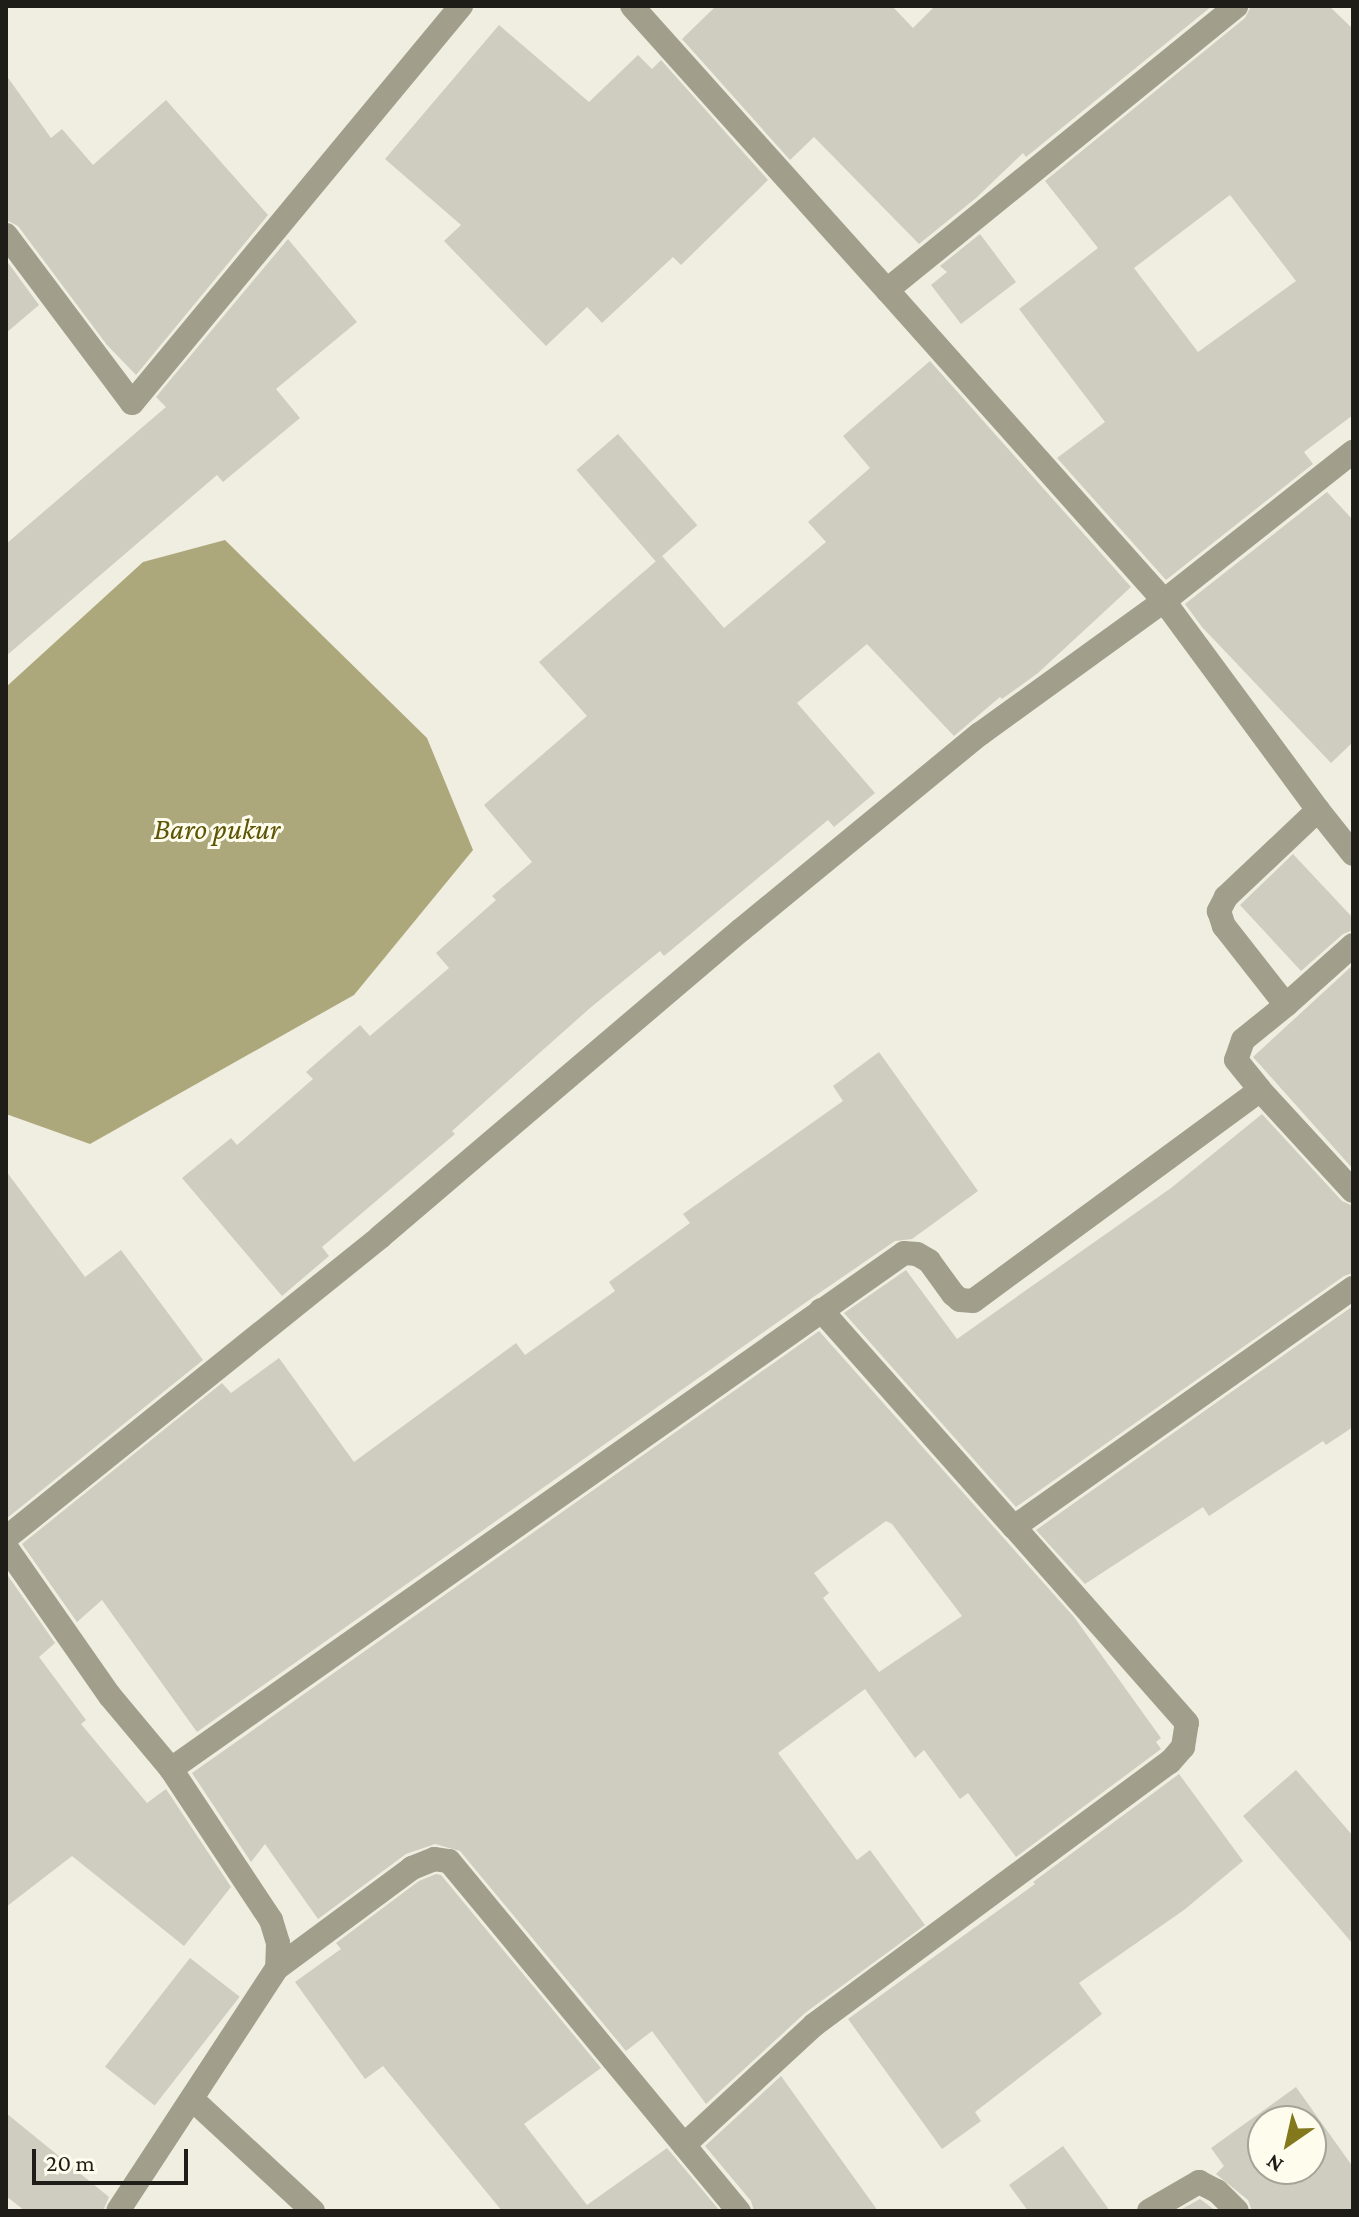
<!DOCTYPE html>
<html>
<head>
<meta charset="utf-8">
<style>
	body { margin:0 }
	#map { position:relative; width:1359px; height:2217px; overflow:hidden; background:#f0eee0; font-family:"Crimson Pro",serif }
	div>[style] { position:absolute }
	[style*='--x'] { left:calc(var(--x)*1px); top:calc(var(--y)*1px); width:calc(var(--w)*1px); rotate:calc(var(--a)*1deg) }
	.water>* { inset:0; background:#ada87c }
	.building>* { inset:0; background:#cecdbf; transform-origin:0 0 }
	.street>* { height:24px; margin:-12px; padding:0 12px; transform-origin:12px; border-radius:12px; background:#a19f8c }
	span { translate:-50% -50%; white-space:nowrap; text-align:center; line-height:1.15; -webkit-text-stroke:6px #fdfced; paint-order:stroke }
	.water-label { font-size:30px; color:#5d5405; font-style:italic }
	.frame { position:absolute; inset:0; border:8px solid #1e1d18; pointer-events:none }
	.north { position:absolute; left:1247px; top:2105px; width:80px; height:80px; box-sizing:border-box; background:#fdfced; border:2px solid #a4a398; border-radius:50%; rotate:214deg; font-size:22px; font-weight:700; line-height:32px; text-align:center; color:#1e1d18 }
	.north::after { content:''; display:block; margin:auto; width:28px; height:36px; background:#83781c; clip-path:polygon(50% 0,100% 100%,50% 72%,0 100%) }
	.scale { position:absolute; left:32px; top:2149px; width:156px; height:36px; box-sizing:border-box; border:4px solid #1e1d18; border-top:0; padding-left:10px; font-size:24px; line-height:28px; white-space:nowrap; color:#1e1d18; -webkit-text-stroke:6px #fdfced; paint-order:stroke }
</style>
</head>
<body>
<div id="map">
	<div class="water">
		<div style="clip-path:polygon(225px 540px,427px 738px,473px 850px,354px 995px,90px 1144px,6px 1114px,6px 687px,143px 562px)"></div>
	</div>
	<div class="building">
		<div style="clip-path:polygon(716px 6px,892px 6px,913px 28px,935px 6px,1212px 6px,1026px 157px,1023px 153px,976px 198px,919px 244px,814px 137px,790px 160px,682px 39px)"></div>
		<div style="clip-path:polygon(evenodd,1251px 6px,1329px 6px,1353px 29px,1353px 415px,1304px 452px,1313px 464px,1166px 580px,1057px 458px,1105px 422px,1019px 309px,1098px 248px,1045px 181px,1245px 18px,1251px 6px,1230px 195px,1296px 281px,1198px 352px,1134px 268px,1230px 195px)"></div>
		<div style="clip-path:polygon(499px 25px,589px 102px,638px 55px,652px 69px,661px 60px,768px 180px,681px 265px,673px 257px,602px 323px,587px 307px,546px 346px,444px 241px,461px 225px,385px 159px)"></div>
		<div style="clip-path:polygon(6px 75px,51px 138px,62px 129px,93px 165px,166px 100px,268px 215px,136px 375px,107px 345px,18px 226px,6px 220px)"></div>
		<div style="clip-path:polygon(980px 234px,1016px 282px,961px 324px,931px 285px,947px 272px,940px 266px)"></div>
		<div style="clip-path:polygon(288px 239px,357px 322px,276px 389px,300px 418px,223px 482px,217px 475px,6px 656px,6px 544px,166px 407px,156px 397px)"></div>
		<div style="clip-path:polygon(6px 260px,39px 305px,6px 333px)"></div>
		<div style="clip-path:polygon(930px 361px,1131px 587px,1038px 673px,1002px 699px,1000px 697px,954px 736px,867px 644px,797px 703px,875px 793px,834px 827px,828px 820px,664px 956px,660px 951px,590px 1008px,452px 1131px,455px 1134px,322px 1247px,329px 1256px,282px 1296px,182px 1178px,231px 1138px,237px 1145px,313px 1079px,306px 1072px,360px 1025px,370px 1036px,449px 968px,436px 953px,496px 900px,492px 896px,532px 862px,484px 805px,587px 716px,539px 662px,662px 556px,724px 628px,826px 542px,808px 522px,870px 468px,843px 436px)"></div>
		<div style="left:618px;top:434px;width:121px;height:55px;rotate:49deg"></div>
		<div style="clip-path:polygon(1327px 492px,1353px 520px,1353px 742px,1331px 763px,1202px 627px,1185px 604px)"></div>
		<div style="clip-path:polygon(1293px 854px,1353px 918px,1353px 930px,1343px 934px,1301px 971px,1240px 905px)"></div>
		<div style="clip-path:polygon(1353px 965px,1353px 1169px,1253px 1057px)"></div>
		<div style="clip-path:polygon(879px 1052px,978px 1191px,912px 1239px,895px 1241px,812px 1298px,197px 1732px,102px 1600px,77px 1622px,22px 1544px,222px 1383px,231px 1393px,279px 1358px,354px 1462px,516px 1343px,525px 1355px,615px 1291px,609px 1282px,690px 1223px,683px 1214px,843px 1101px,833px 1086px)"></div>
		<div style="clip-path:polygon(1262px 1114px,1342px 1201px,1353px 1206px,1353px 1273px,1344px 1276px,1016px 1507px,844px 1313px,906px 1270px,957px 1339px,1171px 1188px)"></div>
		<div style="clip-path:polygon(6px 1171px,85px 1277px,121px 1250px,203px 1360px,6px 1519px)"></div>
		<div style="clip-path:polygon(1353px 1306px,1353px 1427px,1326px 1445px,1323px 1441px,1209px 1516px,1203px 1507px,1085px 1584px,1036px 1530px)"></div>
		<div style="clip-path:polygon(evenodd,819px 1331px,1074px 1617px,1161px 1738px,1156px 1742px,1161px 1749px,1016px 1857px,968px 1793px,960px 1799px,924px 1750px,915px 1758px,865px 1689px,778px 1753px,857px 1860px,870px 1850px,925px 1925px,805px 2013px,706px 2104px,652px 2031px,626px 2051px,460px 1851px,435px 1844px,406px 1854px,318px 1919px,265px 1844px,251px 1862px,192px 1773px,819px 1331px,886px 1521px,892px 1524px,962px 1616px,879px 1672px,823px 1598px,829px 1593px,814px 1573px,886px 1521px)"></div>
		<div style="clip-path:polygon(6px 1573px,55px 1643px,39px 1657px,86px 1720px,81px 1724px,147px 1803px,166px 1789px,231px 1887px,184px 1946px,72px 1856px,6px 1907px)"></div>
		<div style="clip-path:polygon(1296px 1770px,1353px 1836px,1353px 1944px,1243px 1816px)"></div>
		<div style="clip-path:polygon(1179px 1774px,1243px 1861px,1184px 1910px,1079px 1983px,1102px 2014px,975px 2112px,981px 2121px,942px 2149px,848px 2019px,1035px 1884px,1033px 1882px)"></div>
		<div style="clip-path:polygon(436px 1874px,441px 1875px,601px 2068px,524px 2124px,587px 2205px,667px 2148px,720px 2211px,502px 2211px,383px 2066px,365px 2079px,295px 1982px,341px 1949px,336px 1943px,419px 1881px)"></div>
		<div style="left:190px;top:1958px;width:63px;height:138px;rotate:38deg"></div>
		<div style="clip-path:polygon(781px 2076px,878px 2211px,754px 2211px,751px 2201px,705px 2146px)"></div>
		<div style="clip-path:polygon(evenodd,1296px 2087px,1353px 2167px,1353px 2211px,1252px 2211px,1248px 2200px,1216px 2174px,1224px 2166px,1211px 2148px,1296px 2087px,1263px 2121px,1311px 2121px,1311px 2169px,1263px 2169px,1263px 2121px)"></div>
		<div style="clip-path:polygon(6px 2113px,109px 2197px,103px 2211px,25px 2211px,6px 2196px)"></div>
		<div style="clip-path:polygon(1063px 2146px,1110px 2211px,1028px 2211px,1009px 2185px)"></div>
		<div style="clip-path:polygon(1200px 2199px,1216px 2211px,1180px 2211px,1182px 2209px)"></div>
	</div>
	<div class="street">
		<div style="--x:632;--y:6;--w:382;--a:48.1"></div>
		<div style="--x:887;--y:290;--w:450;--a:-39.1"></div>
		<div style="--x:6;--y:235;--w:210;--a:53.1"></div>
		<div style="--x:132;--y:403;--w:516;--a:-50.35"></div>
		<div style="--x:887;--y:290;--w:416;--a:48.3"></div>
		<div style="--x:1164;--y:601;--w:241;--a:-38.3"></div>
		<div style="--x:1318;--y:810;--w:56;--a:51.5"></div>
		<div style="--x:1286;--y:1005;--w:90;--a:-41.8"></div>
		<div style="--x:821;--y:1310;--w:290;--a:48.4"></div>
		<div style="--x:1014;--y:1527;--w:415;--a:-35.2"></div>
		<div style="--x:6;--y:1538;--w:480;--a:-38.8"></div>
		<div style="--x:380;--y:1237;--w:474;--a:-40.4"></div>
		<div style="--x:741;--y:930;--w:309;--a:-39.4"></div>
		<div style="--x:980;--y:734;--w:227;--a:-35.9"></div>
		<div style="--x:1164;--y:601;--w:260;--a:53.6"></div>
		<div style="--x:1318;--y:810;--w:127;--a:136.6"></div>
		<div style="--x:1226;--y:897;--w:16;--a:117"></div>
		<div style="--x:1219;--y:911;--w:16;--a:72"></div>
		<div style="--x:1224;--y:926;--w:100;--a:51.9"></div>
		<div style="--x:1286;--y:1005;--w:55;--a:140.9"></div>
		<div style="--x:1243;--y:1040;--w:21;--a:109"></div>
		<div style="--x:1236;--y:1060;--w:38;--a:51"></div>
		<div style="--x:1260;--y:1090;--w:137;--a:47.4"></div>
		<div style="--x:6;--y:1547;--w:182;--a:55.1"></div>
		<div style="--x:110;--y:1696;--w:95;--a:50.1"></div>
		<div style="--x:171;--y:1769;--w:181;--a:56.5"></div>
		<div style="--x:271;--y:1920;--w:24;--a:73"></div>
		<div style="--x:278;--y:1943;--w:25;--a:92"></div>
		<div style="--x:277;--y:1968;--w:290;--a:123.2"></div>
		<div style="--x:171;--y:1769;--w:896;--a:-35.14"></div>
		<div style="--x:904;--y:1253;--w:13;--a:4"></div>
		<div style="--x:917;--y:1254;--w:14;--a:30"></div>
		<div style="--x:929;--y:1261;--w:41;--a:54"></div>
		<div style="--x:953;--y:1294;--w:9;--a:41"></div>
		<div style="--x:960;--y:1300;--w:13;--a:4"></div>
		<div style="--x:973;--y:1301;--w:356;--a:-36.3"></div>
		<div style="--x:277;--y:1968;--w:168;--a:-36.5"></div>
		<div style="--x:412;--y:1868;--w:24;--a:-22"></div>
		<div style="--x:434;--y:1859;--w:15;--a:8"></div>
		<div style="--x:449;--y:1861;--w:455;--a:50.4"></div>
		<div style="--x:192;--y:2099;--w:165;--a:42.8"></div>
		<div style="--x:684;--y:2145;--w:177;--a:-42.7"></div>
		<div style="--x:814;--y:2025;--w:443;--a:-36.5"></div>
		<div style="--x:1170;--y:1762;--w:20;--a:-49"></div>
		<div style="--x:1183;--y:1747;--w:24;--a:-81"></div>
		<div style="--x:1187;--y:1723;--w:261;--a:-131.4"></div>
		<div style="--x:1149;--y:2211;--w:58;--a:-30.1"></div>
		<div style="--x:1199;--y:2182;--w:20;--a:27"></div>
		<div style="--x:1217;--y:2191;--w:28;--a:45"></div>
	</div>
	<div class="water-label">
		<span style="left:217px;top:829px">Baro pukur</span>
	</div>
	<div class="frame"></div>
	<div class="north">N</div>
	<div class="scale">20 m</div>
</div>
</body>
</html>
